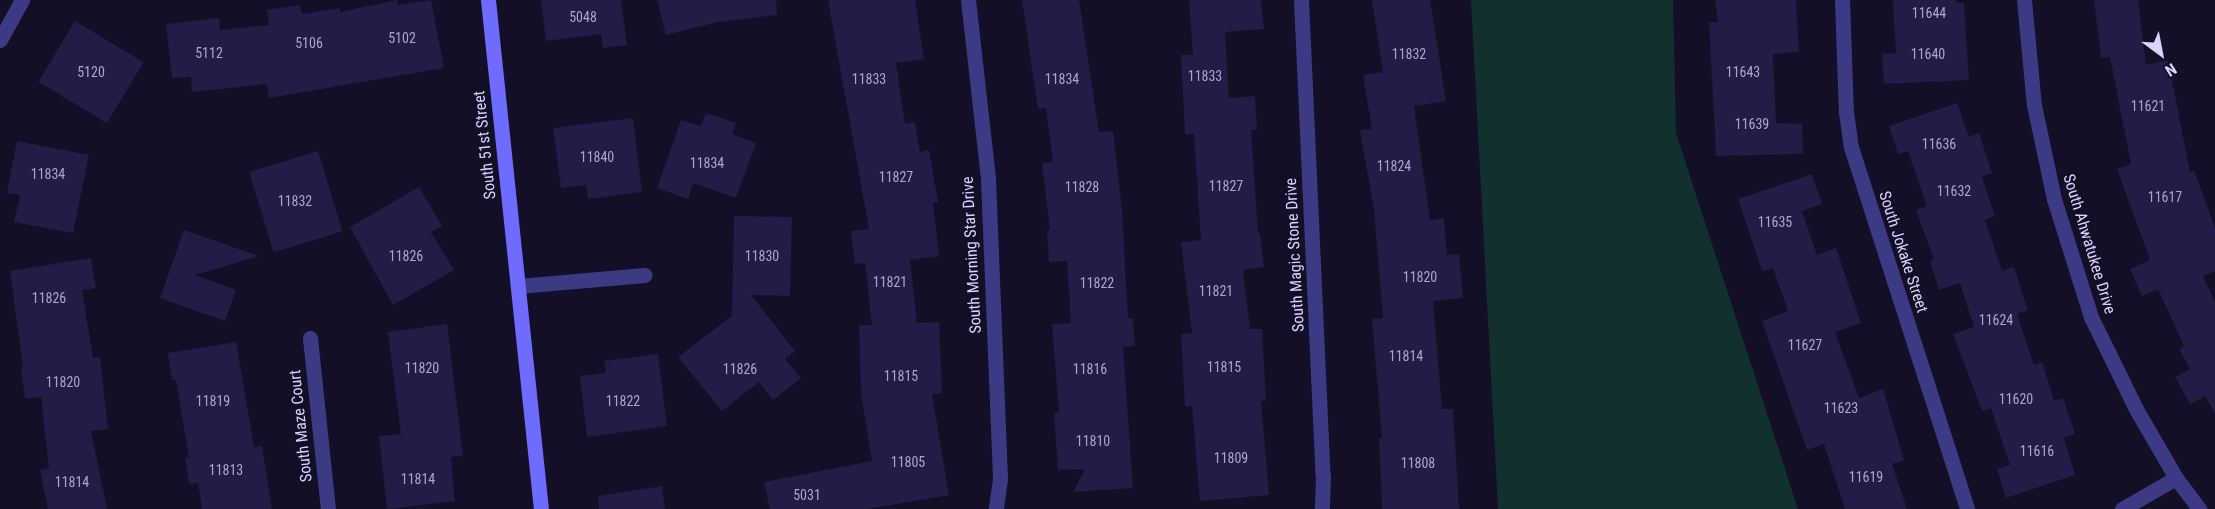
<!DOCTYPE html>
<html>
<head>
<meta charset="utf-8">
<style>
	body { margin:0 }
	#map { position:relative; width:2215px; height:509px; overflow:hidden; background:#130f26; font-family:"Roboto Condensed",sans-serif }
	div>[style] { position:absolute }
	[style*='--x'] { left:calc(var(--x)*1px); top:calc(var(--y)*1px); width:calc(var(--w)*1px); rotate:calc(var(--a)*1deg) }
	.green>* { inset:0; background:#12302f }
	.building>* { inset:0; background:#241b47; transform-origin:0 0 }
	.street>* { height:15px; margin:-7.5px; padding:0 7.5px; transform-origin:7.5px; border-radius:7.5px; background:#3d3a85 }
	.secondary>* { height:15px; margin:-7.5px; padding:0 7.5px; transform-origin:7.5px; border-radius:7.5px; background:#6f6bff }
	span { translate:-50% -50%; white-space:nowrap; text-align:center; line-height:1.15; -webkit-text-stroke:4.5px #130f26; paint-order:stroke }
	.number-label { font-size:14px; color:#aca6d1 }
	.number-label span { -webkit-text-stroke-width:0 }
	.street-label { font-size:16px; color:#d9d4ff }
	.north { position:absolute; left:2131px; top:24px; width:60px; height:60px; -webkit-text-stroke:4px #130f26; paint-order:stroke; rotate:148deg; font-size:16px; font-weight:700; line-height:24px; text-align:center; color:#d9d4ff }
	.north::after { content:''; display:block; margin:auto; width:21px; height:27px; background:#d9d4ff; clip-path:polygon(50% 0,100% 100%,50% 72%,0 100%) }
</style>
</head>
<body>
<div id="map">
	<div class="green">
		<div style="clip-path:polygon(1471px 0,1673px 0,1676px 133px,1798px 509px,1498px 509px)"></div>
	</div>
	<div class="building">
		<div style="clip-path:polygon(397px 0,398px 5px,431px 0,444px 68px,269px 98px,267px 84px,192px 92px,191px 77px,172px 78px,166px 24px,219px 18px,220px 30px,269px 25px,267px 10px,300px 5px,302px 14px,340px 8px,340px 12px)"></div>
		<div style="clip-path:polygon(541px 0,621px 0,627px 45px,603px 48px,601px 34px,546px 41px)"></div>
		<div style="clip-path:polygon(657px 0,776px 0,777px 15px,718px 22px,666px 35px)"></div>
		<div style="clip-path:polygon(828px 0,915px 0,924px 59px,896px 63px,905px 124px,915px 122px,920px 152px,929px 150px,938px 202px,933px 203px,939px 256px,910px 260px,917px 323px,939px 322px,942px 393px,932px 394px,949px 495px,868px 509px,770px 509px,764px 482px,872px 461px,861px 393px,859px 325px,872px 325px,865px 263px,855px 264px,851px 231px,869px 229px)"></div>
		<div style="clip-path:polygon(1022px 0,1079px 0,1099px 132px,1113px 131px,1122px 210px,1128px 318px,1133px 318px,1135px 346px,1123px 347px,1133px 488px,1073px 492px,1085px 469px,1058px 470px,1054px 413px,1059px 412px,1052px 324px,1071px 323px,1067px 261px,1049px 262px,1047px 230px,1050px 230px,1042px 163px,1053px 162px,1046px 108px,1038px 109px)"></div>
		<div style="clip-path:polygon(1189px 0,1261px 0,1264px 29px,1225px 32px,1229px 98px,1255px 96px,1257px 129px,1251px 130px,1258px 233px,1260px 233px,1264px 267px,1243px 270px,1250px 329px,1262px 329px,1266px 401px,1261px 401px,1269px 495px,1200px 501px,1192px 406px,1185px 406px,1181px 334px,1192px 333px,1181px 242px,1201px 240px,1194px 134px,1185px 134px,1181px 55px,1193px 55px)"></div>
		<div style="clip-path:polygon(1372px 0,1430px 0,1446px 101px,1414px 106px,1430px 220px,1444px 218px,1447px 255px,1459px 254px,1463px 298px,1433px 301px,1442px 409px,1453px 409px,1459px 509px,1382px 509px,1379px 438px,1382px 438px,1372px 319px,1383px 318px,1374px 210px,1360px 130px,1372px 129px,1363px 75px,1383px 72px)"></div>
		<div style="clip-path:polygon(1715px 0,1796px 0,1799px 52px,1773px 54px,1776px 123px,1802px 124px,1803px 154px,1716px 156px,1709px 22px,1718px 22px)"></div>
		<div style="clip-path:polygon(1893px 0,1956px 0,1956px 3px,1964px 3px,1969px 80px,1884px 84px,1882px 54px,1896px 53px)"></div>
		<div style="clip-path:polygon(2094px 0,2138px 0,2146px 65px,2168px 60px,2190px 172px,2194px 170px,2215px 228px,2215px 271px,2203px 276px,2215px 303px,2215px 414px,2205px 396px,2190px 404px,2175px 377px,2190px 369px,2179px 349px,2184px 346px,2158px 289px,2142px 296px,2130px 269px,2150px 260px,2117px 169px,2131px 164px,2110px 57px,2101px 58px)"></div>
		<div style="left:75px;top:21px;width:80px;height:71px;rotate:31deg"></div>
		<div style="clip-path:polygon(1957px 103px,1969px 137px,1979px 133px,1992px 173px,1982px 177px,1995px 216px,1985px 220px,2002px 271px,2014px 267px,2028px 310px,2017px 314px,2034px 365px,2042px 362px,2054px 401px,2063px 398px,2075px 434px,2064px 438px,2075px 475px,2006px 498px,1997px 469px,2010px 465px,1991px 408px,1982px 411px,1953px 334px,1974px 327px,1960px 283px,1939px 290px,1930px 261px,1934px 260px,1916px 210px,1927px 206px,1908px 151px,1898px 154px,1889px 126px)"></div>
		<div style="clip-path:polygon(706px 113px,736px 123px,732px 134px,756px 143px,736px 198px,693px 183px,688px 199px,657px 188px,681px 120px,701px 126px)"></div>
		<div style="clip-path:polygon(633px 118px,642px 192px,588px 199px,586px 185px,561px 188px,553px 128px)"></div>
		<div style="clip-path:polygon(17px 141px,89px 155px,73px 233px,14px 222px,20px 195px,7px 193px)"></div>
		<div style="left:318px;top:151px;width:84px;height:72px;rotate:73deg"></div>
		<div style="clip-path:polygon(1812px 174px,1822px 204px,1802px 211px,1809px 232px,1817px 255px,1836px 248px,1861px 323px,1835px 332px,1859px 398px,1883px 389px,1904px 460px,1892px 464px,1907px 509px,1845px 509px,1824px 444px,1807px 450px,1762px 321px,1788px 311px,1773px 268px,1762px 271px,1738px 199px)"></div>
		<div style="clip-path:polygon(419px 187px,442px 226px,431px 232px,454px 270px,393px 305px,350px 227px)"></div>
		<div style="clip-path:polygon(734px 216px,792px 217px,790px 296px,751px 295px,795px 351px,785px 359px,801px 378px,773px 400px,759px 382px,722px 411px,678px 357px,732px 316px)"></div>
		<div style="clip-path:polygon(184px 230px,259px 256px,195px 275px,236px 290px,225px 321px,160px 298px)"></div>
		<div style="clip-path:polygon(91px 258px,96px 288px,82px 290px,93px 358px,100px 357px,108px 429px,91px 431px,107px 509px,48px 509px,40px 470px,49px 468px,41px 397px,25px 399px,21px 367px,23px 367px,10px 271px)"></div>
		<div style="clip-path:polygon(447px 324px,463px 456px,451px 457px,455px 501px,387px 509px,379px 436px,401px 434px,388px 332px)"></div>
		<div style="clip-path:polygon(236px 342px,254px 447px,262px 446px,272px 509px,202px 509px,198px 483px,189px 484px,185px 458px,189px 457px,176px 380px,172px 380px,168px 353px)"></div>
		<div style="clip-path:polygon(658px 354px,667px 426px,587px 437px,580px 376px,606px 373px,604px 361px)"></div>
		<div style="clip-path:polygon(662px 486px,665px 509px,599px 509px,598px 496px)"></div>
	</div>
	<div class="street">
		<div style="--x:968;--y:0;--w:180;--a:83.6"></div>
		<div style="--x:988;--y:179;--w:300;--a:87.7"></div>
		<div style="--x:1000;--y:479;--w:30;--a:98"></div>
		<div style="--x:1301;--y:0;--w:477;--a:87.4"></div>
		<div style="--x:1323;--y:476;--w:33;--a:92"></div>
		<div style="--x:1842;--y:0;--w:112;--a:88"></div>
		<div style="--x:1846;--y:112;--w:35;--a:82"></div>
		<div style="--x:1851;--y:147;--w:380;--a:72.2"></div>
		<div style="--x:2024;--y:0;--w:105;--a:84.6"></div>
		<div style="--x:2034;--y:105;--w:96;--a:78"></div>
		<div style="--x:2054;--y:199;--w:124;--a:72.6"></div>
		<div style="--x:2091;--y:317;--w:102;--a:63.9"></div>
		<div style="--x:2136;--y:409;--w:80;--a:59.9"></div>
		<div style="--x:2176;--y:478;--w:39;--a:53"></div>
		<div style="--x:0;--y:40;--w:46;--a:-61.2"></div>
		<div style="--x:518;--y:286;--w:127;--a:-5"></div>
		<div style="--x:310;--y:338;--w:172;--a:84"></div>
		<div style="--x:2122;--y:509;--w:62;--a:-29.9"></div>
	</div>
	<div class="secondary">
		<div style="--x:488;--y:0;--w:512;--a:84.06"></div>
	</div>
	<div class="number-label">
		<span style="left:1929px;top:13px">11644</span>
		<span style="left:583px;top:17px">5048</span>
		<span style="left:402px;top:38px">5102</span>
		<span style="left:309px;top:43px">5106</span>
		<span style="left:209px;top:53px">5112</span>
		<span style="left:1409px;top:54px">11832</span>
		<span style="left:1928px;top:54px">11640</span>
		<span style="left:91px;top:72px">5120</span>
		<span style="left:1743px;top:72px">11643</span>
		<span style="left:1205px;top:76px">11833</span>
		<span style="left:869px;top:79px">11833</span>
		<span style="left:1062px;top:79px">11834</span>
		<span style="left:2148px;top:106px">11621</span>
		<span style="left:1752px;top:124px">11639</span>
		<span style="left:1939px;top:144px">11636</span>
		<span style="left:597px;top:157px">11840</span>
		<span style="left:707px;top:163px">11834</span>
		<span style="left:1394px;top:166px">11824</span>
		<span style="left:48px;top:174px">11834</span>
		<span style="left:896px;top:177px">11827</span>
		<span style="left:1226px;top:186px">11827</span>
		<span style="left:1082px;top:187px">11828</span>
		<span style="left:1954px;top:191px">11632</span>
		<span style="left:2165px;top:197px">11617</span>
		<span style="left:295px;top:201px">11832</span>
		<span style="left:1775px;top:222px">11635</span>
		<span style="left:406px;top:256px">11826</span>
		<span style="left:762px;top:256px">11830</span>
		<span style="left:1420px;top:277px">11820</span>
		<span style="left:890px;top:282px">11821</span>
		<span style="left:1097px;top:283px">11822</span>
		<span style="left:1216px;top:291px">11821</span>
		<span style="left:49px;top:298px">11826</span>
		<span style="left:1996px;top:320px">11624</span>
		<span style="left:1805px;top:345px">11627</span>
		<span style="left:1406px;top:356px">11814</span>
		<span style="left:1224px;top:367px">11815</span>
		<span style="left:422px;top:368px">11820</span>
		<span style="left:740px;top:369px">11826</span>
		<span style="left:1090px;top:369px">11816</span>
		<span style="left:901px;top:376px">11815</span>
		<span style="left:63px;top:382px">11820</span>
		<span style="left:2016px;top:399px">11620</span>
		<span style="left:213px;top:401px">11819</span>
		<span style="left:623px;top:401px">11822</span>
		<span style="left:1841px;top:408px">11623</span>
		<span style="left:1093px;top:441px">11810</span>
		<span style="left:2037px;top:451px">11616</span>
		<span style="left:1231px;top:458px">11809</span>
		<span style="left:908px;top:462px">11805</span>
		<span style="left:1418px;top:463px">11808</span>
		<span style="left:226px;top:470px">11813</span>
		<span style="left:1866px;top:477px">11619</span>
		<span style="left:418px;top:479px">11814</span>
		<span style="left:72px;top:482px">11814</span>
		<span style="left:807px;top:495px">5031</span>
	</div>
	<div class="street-label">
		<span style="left:485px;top:145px;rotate:-96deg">South 51st Street</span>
		<span style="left:2089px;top:244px;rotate:73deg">South Ahwatukee Drive</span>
		<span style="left:1903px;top:252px;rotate:72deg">South Jokake Street</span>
		<span style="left:972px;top:255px;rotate:-93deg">South Morning Star Drive</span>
		<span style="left:1295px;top:255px;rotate:-93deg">South Magic Stone Drive</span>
		<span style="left:301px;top:426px;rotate:-96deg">South Maze Court</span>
	</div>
	<div class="north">N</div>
</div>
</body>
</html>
